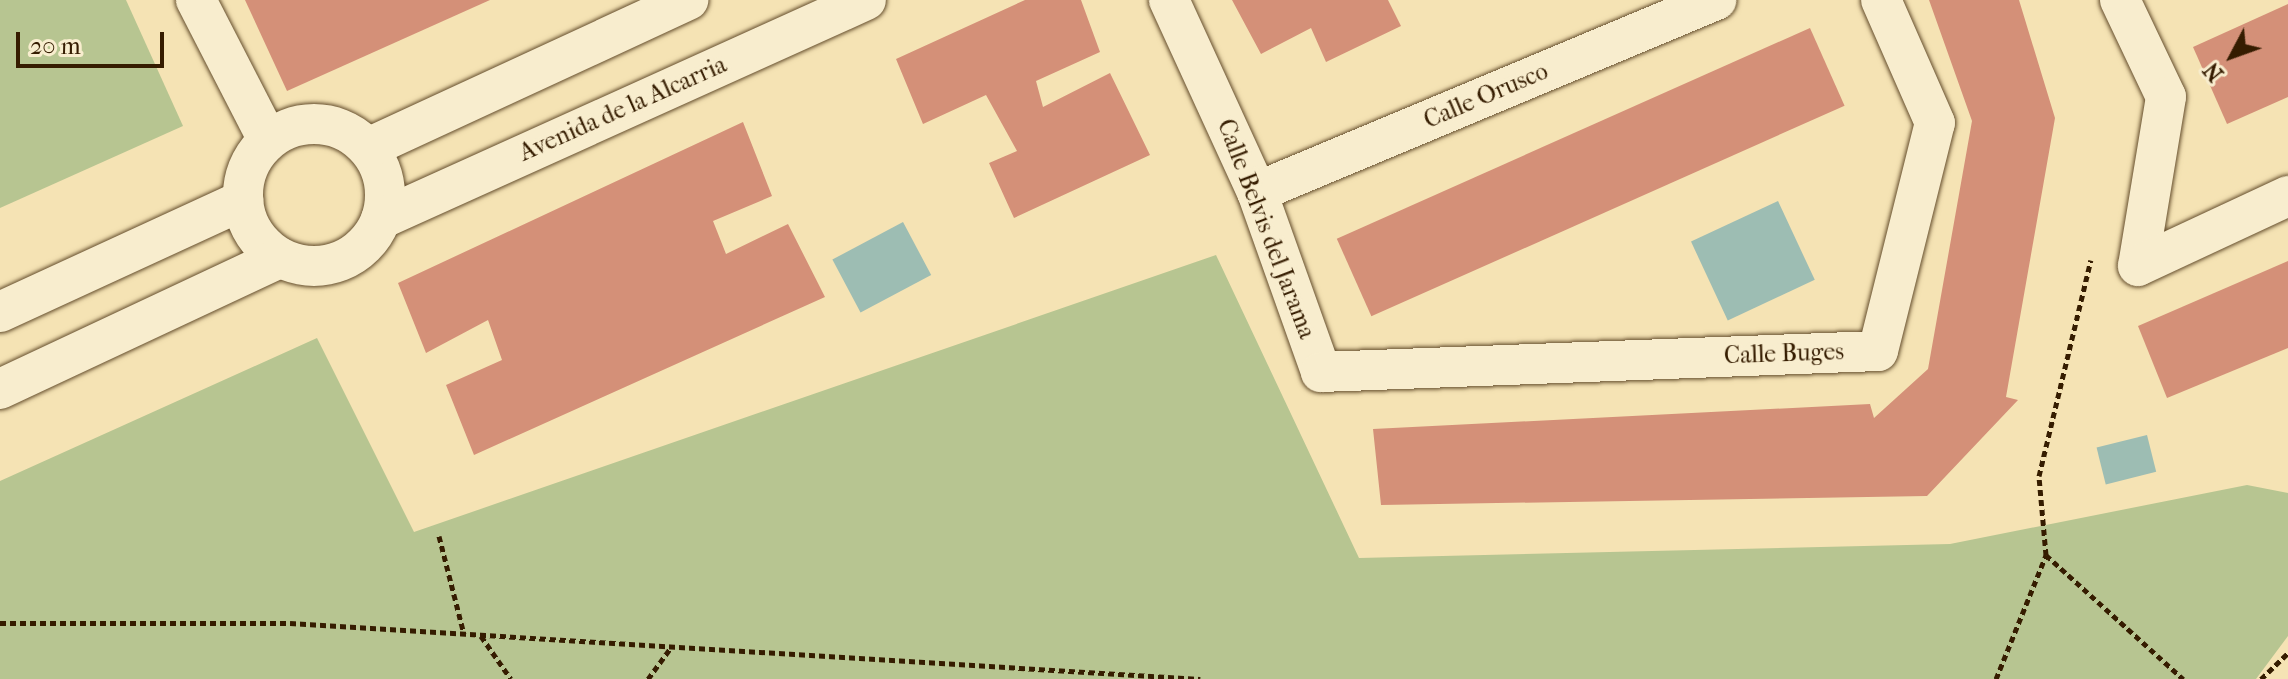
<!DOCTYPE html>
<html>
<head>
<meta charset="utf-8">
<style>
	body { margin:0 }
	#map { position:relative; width:2288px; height:679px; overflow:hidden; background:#f5e3b4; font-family:"IM FELL French Canon",serif }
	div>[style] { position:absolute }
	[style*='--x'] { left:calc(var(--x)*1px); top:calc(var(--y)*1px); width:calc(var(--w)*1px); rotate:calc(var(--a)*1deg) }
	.green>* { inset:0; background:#b7c591 }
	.water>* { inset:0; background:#9dbdb3; transform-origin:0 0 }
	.building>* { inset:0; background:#d49078; transform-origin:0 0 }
	.path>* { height:5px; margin-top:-2.5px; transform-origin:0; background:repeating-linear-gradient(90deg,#351c00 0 6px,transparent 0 10px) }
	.roads { filter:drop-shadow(0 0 2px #654e2d) drop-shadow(0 0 2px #654e2d) }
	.minor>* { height:40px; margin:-20px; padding:0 20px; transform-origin:20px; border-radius:20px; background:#f8edce }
	.minor>.ring { margin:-20px; padding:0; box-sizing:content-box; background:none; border:40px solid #f8edce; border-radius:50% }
	span { translate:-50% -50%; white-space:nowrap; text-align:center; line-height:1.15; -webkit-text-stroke:7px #f8edce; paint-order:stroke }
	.street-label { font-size:24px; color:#351c00 }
	.north { position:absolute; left:2192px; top:16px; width:80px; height:80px; -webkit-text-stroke:6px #f8edce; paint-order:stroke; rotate:229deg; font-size:22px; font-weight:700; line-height:32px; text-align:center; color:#351c00 }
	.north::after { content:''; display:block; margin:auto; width:28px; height:36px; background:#351c00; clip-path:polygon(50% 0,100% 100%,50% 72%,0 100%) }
	.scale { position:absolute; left:16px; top:32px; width:148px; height:36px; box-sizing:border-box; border:4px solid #351c00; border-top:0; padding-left:10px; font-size:24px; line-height:28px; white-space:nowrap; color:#351c00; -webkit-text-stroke:6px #f8edce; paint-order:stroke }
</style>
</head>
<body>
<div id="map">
	<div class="green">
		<div style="clip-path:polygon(0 0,126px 0,183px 126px,0 208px)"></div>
		<div style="clip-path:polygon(1216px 255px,1359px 558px,1950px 544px,2247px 485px,2288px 493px,2288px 636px,2256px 679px,0 679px,0 481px,317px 338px,414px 532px)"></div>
	</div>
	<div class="water">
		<div style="left:1778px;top:201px;width:87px;height:96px;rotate:65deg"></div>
		<div style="left:903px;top:222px;width:60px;height:80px;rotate:62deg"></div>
		<div style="left:2147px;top:435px;width:38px;height:52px;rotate:76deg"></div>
	</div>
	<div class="building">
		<div style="clip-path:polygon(245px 0,490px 0,287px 91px)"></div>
		<div style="clip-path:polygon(1025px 0,1081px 0,1100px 52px,1036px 81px,1043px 107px,1110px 73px,1150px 155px,1014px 218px,989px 163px,1017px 151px,986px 95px,923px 124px,896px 59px)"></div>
		<div style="clip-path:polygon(1232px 0,1388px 0,1401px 26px,1326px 62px,1311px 28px,1261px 54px)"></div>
		<div style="clip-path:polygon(1929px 0,2019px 0,2055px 118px,2006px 397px,2018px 400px,1927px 496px,1381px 505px,1373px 429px,1870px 404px,1874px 418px,1928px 369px,1972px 121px)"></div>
		<div style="clip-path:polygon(2288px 4px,2288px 97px,2227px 124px,2193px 47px)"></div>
		<div style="left:1810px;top:28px;width:85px;height:518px;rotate:66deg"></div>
		<div style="clip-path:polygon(743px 122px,772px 196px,713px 221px,726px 254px,788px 224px,825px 297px,474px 455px,446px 385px,502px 360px,488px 320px,426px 353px,398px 283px)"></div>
		<div style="clip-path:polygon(2288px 261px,2288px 348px,2167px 398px,2138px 326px)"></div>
	</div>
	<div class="path">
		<div style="--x:439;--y:536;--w:101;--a:75.7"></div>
		<div style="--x:2046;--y:555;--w:185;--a:42.1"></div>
		<div style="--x:0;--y:623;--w:290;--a:0"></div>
		<div style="--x:290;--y:623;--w:912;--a:3.52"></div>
		<div style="--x:481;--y:636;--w:52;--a:55.1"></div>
		<div style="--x:648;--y:679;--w:39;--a:-54"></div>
		<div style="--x:1996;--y:679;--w:134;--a:-68"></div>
		<div style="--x:2046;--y:555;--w:79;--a:-95.1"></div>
		<div style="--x:2039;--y:476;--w:222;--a:-76.5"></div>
		<div style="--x:2261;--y:679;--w:37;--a:-44"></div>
	</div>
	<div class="roads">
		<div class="minor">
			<div style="--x:196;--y:0;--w:157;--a:62.8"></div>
			<div style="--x:1169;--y:0;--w:211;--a:65.4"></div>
			<div style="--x:1257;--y:192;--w:191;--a:70.4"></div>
			<div style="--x:1321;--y:372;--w:557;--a:-2.16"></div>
			<div style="--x:1878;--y:351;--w:235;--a:-76"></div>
			<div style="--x:1935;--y:123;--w:134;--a:-113.7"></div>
			<div style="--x:2120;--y:0;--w:107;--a:64.6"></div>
			<div style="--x:2166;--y:97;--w:171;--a:99.4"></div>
			<div class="ring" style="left:243px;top:124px;width:102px;height:102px"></div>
			<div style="--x:368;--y:148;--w:353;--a:-24.8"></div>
			<div style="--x:1257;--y:192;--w:498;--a:-22.7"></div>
			<div style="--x:381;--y:219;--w:532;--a:-24.3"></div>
			<div style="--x:2138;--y:266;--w:166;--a:-25"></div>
			<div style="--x:0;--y:312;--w:268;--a:-24.7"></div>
			<div style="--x:0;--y:389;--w:309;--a:-25.1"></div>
		</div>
	</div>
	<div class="street-label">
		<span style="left:1486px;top:96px;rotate:-23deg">Calle Orusco</span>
		<span style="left:623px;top:109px;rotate:-24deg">Avenida de la Alcarria</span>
		<span style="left:1266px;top:229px;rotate:69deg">Calle Belvis del Jarama</span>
		<span style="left:1784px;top:354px;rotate:-2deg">Calle Buges</span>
	</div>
	<div class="north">N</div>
	<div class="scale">20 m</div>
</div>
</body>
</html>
